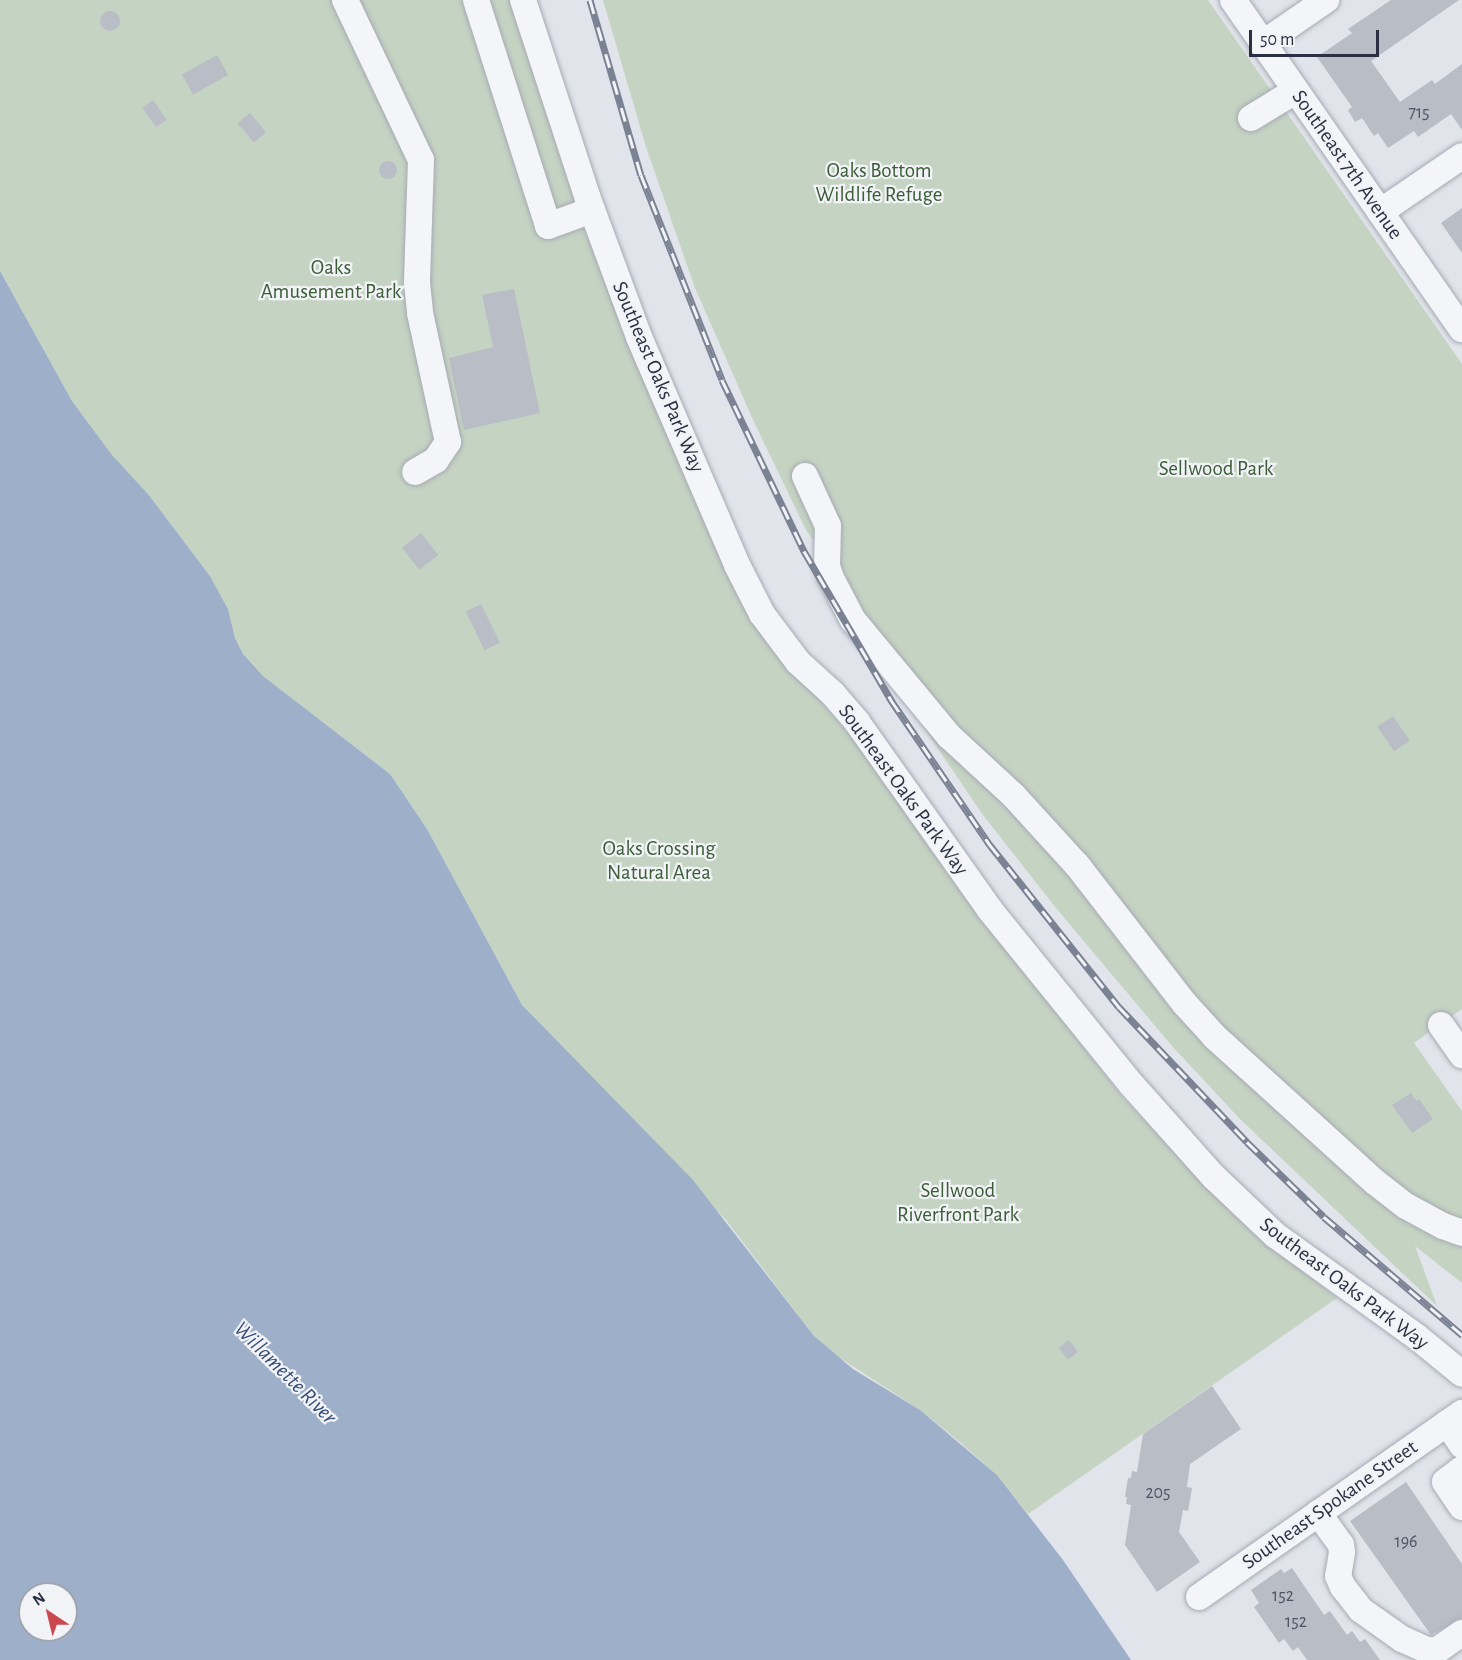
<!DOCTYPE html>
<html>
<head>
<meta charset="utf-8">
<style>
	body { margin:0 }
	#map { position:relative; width:1462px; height:1660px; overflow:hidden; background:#e1e4ea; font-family:"Alegreya Sans",sans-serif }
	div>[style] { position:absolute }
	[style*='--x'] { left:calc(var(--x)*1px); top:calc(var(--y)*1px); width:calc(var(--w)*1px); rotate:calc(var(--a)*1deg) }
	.green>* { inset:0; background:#c5d3c2 }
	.water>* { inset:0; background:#9dafc9 }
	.building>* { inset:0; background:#b8bdc6; transform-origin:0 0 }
	.round { border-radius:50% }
	.roads { filter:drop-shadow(0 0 2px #a6aab4) drop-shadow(0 0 2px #a6aab4) }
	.minor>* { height:26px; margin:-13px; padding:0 13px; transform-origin:13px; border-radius:13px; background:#f4f5f8 }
	.rail>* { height:7px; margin-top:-3.5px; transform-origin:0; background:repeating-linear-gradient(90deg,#f1f3f7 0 14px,#7b8293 0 28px); box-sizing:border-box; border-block:2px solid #7b8293 }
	span { translate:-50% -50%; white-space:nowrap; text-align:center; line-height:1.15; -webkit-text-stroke:4.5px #f1f3f7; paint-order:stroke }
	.number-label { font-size:18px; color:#4e5362 }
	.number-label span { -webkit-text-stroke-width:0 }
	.street-label { font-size:21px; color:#2a3041 }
	.park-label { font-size:21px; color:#3b5d37 }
	.water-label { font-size:22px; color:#344c75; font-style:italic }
	.north { position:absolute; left:18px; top:1582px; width:60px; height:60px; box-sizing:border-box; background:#f1f3f7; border:2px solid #a1a5ae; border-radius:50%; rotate:325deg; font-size:16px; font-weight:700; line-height:24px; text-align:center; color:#2a3041 }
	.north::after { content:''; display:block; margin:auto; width:21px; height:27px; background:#cc4851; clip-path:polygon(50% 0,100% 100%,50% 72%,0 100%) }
	.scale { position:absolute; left:1249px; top:30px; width:130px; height:27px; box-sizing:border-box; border:3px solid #2a3041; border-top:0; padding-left:8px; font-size:18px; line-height:21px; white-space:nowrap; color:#2a3041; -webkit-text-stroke:4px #f1f3f7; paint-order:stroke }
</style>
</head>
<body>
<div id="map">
	<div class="green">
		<div style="clip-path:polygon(0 0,534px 0,614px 245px,681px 412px,805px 683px,870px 759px,953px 880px,1125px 1100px,1235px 1216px,1337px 1298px,1028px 1514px,997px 1475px,960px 1442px,920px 1410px,831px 1352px,814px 1336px,726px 1220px,522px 1005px,427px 829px,390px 774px,263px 676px,243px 654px,235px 638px,228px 609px,210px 576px,148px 494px,112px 455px,72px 401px,0 271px)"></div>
		<div style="clip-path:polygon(603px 0,1208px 0,1462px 364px,1462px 1009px,1414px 1043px,1462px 1111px,1462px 1283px,1415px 1246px,1437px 1306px,1240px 1119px,1172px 1046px,1056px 908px,983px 815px,930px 737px,907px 700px,946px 726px,837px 578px,838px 535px,800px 460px,799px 475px,822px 552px,806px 530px,754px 422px,695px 288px,646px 147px)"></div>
	</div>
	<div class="water">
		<div style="clip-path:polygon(evenodd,0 271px,72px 401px,112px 455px,148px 494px,210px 576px,228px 609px,235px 638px,243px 654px,263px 676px,390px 774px,427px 829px,522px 1005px,693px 1180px,814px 1336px,853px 1369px,920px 1410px,997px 1475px,1063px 1560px,1131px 1660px,0 1660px,0 271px,30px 1594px,66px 1594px,66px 1630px,30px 1630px,30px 1594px)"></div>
	</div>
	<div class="building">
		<div style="clip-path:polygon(1391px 0,1459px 0,1371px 61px,1400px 102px,1432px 80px,1435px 84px,1462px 64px,1462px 130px,1451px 114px,1418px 137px,1414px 131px,1388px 148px,1378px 133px,1374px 136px,1362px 118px,1355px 122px,1348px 110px,1352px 107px,1317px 57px,1352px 33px,1348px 29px)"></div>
		<div class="round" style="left:100px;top:11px;width:20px;height:20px"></div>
		<div style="left:217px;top:55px;width:23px;height:40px;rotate:61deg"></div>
		<div style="left:153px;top:100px;width:24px;height:13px;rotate:55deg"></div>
		<div style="left:250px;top:113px;width:25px;height:16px;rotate:50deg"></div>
		<div class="round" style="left:379px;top:161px;width:18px;height:18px"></div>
		<div style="clip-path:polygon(1462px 208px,1462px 253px,1441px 223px)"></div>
		<div style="clip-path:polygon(514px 289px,540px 413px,464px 430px,449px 358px,493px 347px,482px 295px)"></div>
		<div style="left:421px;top:533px;width:28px;height:24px;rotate:52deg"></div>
		<div style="left:481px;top:604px;width:43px;height:17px;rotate:64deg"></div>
		<div style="left:1393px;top:716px;width:30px;height:19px;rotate:56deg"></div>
		<div style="clip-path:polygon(1411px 1093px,1416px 1101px,1419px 1099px,1433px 1119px,1412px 1133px,1392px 1105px)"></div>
		<div style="left:1069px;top:1340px;width:15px;height:13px;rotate:53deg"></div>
		<div style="clip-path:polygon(1212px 1386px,1241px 1429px,1190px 1464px,1187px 1487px,1192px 1488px,1190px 1500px,1188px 1511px,1183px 1510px,1179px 1532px,1200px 1562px,1157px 1592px,1125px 1545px,1131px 1505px,1126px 1504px,1127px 1497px,1125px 1497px,1128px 1478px,1131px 1478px,1132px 1471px,1137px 1472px,1143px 1434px)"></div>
		<div style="clip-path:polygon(1406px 1482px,1462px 1564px,1462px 1618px,1431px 1635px,1350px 1521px)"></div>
		<div style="clip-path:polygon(1292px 1568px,1324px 1615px,1330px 1611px,1347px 1635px,1352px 1631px,1360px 1642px,1365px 1639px,1380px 1660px,1307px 1660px,1298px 1647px,1293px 1651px,1284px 1639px,1279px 1643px,1254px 1607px,1259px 1603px,1251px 1590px,1281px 1569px,1284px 1573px)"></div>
	</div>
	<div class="roads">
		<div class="minor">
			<div style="--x:345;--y:0;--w:177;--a:64.6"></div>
			<div style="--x:421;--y:160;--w:123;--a:91.9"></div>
			<div style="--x:417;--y:283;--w:30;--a:84"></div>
			<div style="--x:420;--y:313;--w:132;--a:77.8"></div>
			<div style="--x:448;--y:442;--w:22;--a:124"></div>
			<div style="--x:436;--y:460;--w:24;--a:150"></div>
			<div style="--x:476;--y:0;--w:237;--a:72.3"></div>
			<div style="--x:548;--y:226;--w:47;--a:-20"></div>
			<div style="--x:523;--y:0;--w:209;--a:71.9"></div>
			<div style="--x:588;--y:199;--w:147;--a:69.7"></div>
			<div style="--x:639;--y:337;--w:248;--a:66.7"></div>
			<div style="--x:737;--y:565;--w:55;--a:63"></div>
			<div style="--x:762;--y:614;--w:60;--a:53.1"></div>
			<div style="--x:798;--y:662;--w:47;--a:42.4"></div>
			<div style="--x:833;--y:694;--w:37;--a:49"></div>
			<div style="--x:857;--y:722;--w:230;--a:54.7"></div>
			<div style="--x:990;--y:910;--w:224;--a:51"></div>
			<div style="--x:1131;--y:1084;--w:125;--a:48.3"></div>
			<div style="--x:1214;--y:1177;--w:84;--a:43.6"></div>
			<div style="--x:1275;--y:1235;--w:175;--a:35.7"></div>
			<div style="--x:1417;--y:1337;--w:58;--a:39.4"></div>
			<div style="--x:1233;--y:0;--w:401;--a:55.2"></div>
			<div style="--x:1262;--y:44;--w:78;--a:-34.5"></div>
			<div style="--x:1251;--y:118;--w:52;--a:-31.5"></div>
			<div style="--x:1380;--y:212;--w:99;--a:-34.3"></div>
			<div style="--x:805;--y:476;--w:55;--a:65.3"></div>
			<div style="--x:828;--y:526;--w:40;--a:91.4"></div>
			<div style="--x:827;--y:566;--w:13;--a:72"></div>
			<div style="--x:831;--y:578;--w:47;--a:62.4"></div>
			<div style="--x:853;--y:620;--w:151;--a:50.4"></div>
			<div style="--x:949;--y:736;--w:87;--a:42.7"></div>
			<div style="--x:1013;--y:795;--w:95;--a:47.6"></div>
			<div style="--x:1077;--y:865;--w:176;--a:52.2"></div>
			<div style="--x:1185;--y:1004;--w:45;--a:47.7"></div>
			<div style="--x:1215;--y:1037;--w:216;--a:42.2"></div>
			<div style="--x:1375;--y:1182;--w:39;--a:38"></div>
			<div style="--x:1406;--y:1206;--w:42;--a:28.4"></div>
			<div style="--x:1443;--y:1226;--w:20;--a:20"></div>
			<div style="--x:1441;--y:1025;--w:37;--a:55"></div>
			<div style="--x:1447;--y:1423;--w:27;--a:56"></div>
			<div style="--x:1462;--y:1469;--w:21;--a:143"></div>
			<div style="--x:1445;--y:1482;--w:30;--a:56"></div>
			<div style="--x:1318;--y:1513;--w:39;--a:54"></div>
			<div style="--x:1341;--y:1545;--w:7;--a:82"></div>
			<div style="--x:1342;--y:1552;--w:24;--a:99"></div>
			<div style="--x:1338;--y:1576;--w:12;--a:66"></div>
			<div style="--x:1343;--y:1587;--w:29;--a:52"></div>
			<div style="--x:1361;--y:1610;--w:50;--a:35.3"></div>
			<div style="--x:1402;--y:1639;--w:30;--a:24"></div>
			<div style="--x:1429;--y:1651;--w:10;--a:-11"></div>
			<div style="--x:1439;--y:1649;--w:28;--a:-35"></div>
			<div style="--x:1199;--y:1597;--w:321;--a:-35"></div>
		</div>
	</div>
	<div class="rail">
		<div style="--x:590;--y:0;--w:182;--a:73.8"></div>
		<div style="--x:641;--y:175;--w:220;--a:68.4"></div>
		<div style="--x:722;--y:380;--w:190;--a:64.4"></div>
		<div style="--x:804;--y:551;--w:173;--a:59.7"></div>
		<div style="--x:891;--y:700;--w:176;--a:55.7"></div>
		<div style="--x:990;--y:845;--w:207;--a:51.5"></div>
		<div style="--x:1119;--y:1007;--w:186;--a:46.5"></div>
		<div style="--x:1247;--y:1142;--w:107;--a:44.2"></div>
		<div style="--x:1324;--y:1217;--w:182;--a:40.5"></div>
	</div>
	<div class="number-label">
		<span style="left:1419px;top:113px">715</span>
		<span style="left:1158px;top:1493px">205</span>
		<span style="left:1406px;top:1542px">196</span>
		<span style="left:1283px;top:1596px">152</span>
		<span style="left:1296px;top:1622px">152</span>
	</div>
	<div class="street-label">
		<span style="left:1347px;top:165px;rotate:55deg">Southeast 7th Avenue</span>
		<span style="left:658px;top:377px;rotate:67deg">Southeast Oaks Park Way</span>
		<span style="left:903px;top:790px;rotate:54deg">Southeast Oaks Park Way</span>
		<span style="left:1344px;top:1284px;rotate:37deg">Southeast Oaks Park Way</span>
		<span style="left:1330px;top:1505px;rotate:-35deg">Southeast Spokane Street</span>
	</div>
	<div class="park-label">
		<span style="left:879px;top:183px">Oaks Bottom<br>Wildlife Refuge</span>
		<span style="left:331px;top:280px">Oaks<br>Amusement Park</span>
		<span style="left:1216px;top:469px">Sellwood Park</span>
		<span style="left:659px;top:861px">Oaks Crossing<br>Natural Area</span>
		<span style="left:958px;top:1203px">Sellwood<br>Riverfront Park</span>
	</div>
	<div class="water-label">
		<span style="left:285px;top:1373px;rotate:45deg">Willamette River</span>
	</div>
	<div class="north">N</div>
	<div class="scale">50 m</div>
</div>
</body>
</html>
